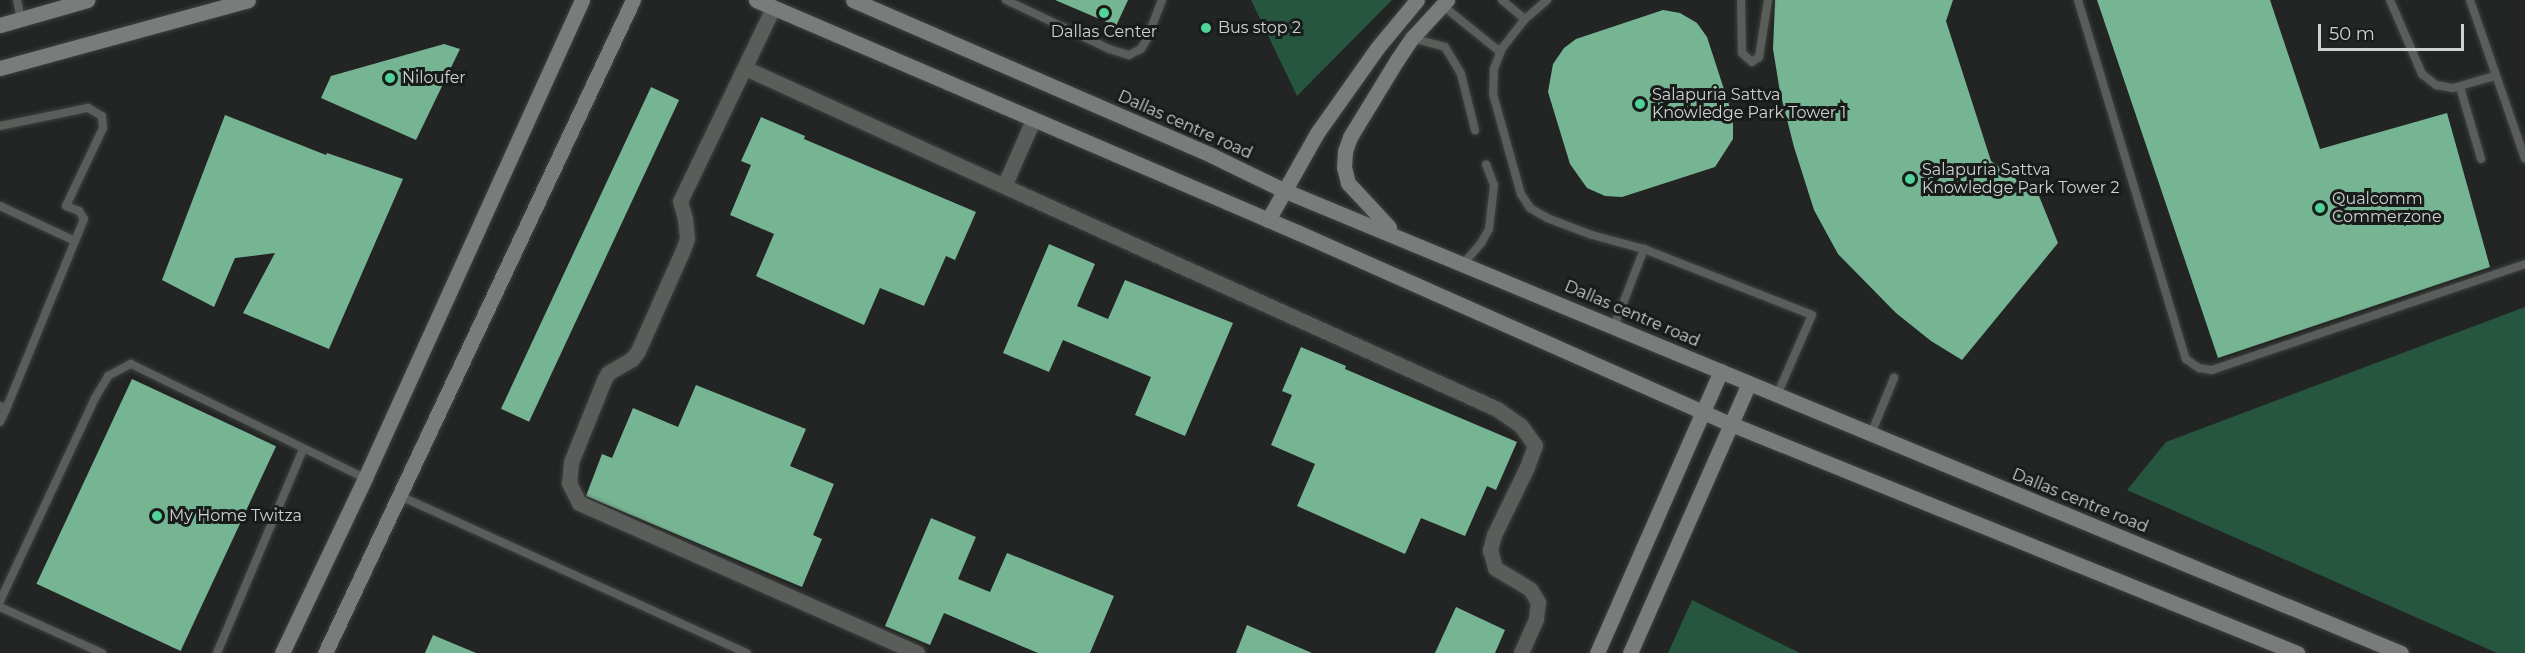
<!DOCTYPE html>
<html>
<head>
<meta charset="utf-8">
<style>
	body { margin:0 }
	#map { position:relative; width:2525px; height:653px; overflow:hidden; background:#222523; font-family:Montserrat,sans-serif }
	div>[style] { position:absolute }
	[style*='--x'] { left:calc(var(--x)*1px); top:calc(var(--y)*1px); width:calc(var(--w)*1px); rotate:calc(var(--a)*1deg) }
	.green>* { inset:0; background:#26563f }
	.building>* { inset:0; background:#76b594; transform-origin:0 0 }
	.roads { filter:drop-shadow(0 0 2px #3e413f) drop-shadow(0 0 2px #3e413f) }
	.lane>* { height:8px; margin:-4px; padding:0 4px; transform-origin:4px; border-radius:4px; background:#5b5d5b }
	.street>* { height:15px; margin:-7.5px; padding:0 7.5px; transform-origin:7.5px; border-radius:7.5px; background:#5b5d5b }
	.secondary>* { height:15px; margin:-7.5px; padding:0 7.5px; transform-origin:7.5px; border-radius:7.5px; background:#797c7a }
	.dots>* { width:16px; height:16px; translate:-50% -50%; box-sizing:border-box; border:3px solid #181c1a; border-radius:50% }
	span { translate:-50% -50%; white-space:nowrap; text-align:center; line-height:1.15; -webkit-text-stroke:6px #181c1a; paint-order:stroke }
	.poi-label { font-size:16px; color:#d0d2d1 }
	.left { translate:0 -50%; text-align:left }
	.street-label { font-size:16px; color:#d0d2d1 }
	.scale { position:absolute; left:2318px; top:24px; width:146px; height:27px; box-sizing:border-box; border:3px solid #d0d2d1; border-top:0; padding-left:8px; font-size:18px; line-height:21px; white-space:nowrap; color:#d0d2d1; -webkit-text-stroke:4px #181c1a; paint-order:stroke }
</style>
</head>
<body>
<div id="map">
	<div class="green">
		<div style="clip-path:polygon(1251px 0,1392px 0,1297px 96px)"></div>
		<div style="clip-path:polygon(2525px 307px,2525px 653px,2497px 653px,2127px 490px,2166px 442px)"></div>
		<div style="clip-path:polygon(1692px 600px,1800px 653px,1668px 653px)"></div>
	</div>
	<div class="building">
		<div style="clip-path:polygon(1055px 0,1128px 0,1116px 26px)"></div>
		<div style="clip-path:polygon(1775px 0,1953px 0,1946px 21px,1991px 161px,2039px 196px,2058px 243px,1962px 360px,1931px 341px,1896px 313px,1838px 254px,1814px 210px,1794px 147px,1780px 92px,1773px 49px)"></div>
		<div style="clip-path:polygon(2097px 0,2270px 0,2320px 149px,2447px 113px,2490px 267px,2218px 358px)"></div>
		<div style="clip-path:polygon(1663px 10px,1680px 13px,1697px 23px,1707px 37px,1733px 117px,1733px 139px,1715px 167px,1622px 197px,1605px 196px,1587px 188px,1570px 164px,1548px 92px,1553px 64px,1564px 48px,1576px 39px)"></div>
		<div style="clip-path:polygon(444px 44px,460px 49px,416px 140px,321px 98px,331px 76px)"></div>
		<div style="left:651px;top:87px;width:31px;height:355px;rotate:25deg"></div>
		<div style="clip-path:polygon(225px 115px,326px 155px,327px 153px,403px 179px,329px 349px,243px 313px,275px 253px,235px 258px,214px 307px,162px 280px)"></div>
		<div style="clip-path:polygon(761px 117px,805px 136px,804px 139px,976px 212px,955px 260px,946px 256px,924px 306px,880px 288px,864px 325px,756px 276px,774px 234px,730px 215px,751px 165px,741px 161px)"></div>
		<div style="clip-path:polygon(1049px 244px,1095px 264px,1077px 306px,1108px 319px,1125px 280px,1233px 323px,1185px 436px,1135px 415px,1151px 377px,1063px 340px,1049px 372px,1003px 353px)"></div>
		<div style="clip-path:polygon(1301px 347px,1346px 366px,1345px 369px,1517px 442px,1496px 490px,1487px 486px,1465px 536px,1421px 518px,1405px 554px,1297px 506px,1315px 464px,1271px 445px,1292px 395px,1282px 391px)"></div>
		<div style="left:132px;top:379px;width:159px;height:226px;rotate:25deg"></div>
		<div style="clip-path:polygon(696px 385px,806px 429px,790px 466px,834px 484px,813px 535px,822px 539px,802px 587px,586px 496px,602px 454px,612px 458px,633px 408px,678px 427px)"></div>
		<div style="clip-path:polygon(931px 518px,976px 537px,958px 579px,990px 592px,1007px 553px,1114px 596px,1090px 653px,1038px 653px,944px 613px,930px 645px,885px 626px)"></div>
		<div style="clip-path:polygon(1456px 607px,1505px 630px,1495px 653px,1435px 653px)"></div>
		<div style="clip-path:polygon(1247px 625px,1312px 653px,1236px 653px)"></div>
		<div style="clip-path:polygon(433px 635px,476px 653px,425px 653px)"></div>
	</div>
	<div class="roads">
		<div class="lane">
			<div style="--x:17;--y:0;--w:19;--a:78"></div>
			<div style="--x:1006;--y:0;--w:114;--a:25.4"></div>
			<div style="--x:1109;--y:49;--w:21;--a:17"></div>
			<div style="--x:1129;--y:55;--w:13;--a:-27"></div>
			<div style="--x:1141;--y:49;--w:12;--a:-59"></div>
			<div style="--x:1147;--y:39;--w:42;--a:-69"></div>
			<div style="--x:1502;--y:0;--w:30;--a:40"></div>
			<div style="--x:1547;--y:0;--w:29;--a:139"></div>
			<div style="--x:1525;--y:19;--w:37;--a:128"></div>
			<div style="--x:1502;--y:48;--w:22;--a:111"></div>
			<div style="--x:1494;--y:69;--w:25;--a:92"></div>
			<div style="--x:1493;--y:94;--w:104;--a:74.4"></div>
			<div style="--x:1521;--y:194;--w:17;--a:57"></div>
			<div style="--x:1530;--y:208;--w:20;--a:30"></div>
			<div style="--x:1547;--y:218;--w:48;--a:20.7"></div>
			<div style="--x:1592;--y:235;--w:54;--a:15.1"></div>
			<div style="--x:1644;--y:249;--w:180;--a:21.4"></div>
			<div style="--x:1812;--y:315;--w:87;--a:113.6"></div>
			<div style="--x:1741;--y:0;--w:53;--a:88.9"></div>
			<div style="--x:1742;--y:53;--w:13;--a:42"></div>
			<div style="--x:1752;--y:62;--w:9;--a:-36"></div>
			<div style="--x:1759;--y:57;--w:58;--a:-81"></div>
			<div style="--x:2078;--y:0;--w:375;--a:73.3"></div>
			<div style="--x:2186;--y:359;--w:16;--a:35"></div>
			<div style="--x:2199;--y:368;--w:13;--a:9"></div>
			<div style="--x:2212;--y:370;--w:330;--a:-18.7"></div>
			<div style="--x:2390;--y:0;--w:81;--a:66.6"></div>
			<div style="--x:2422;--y:74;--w:18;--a:38"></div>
			<div style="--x:2436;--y:85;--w:17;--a:10"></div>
			<div style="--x:2453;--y:88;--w:44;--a:-15.9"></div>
			<div style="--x:2470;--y:0;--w:168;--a:70.9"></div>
			<div style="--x:1442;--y:5;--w:75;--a:39"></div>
			<div style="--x:1412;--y:38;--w:34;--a:15"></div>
			<div style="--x:1445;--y:47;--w:31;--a:59"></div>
			<div style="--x:1461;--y:74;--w:58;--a:76"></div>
			<div style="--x:2460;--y:87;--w:75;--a:73.7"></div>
			<div style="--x:0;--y:126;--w:90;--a:-11.6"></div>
			<div style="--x:88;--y:108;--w:16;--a:30"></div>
			<div style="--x:102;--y:116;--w:12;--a:85"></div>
			<div style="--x:103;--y:128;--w:86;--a:115.4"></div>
			<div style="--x:66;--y:206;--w:14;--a:21"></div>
			<div style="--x:79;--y:211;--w:9;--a:58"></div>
			<div style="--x:84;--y:219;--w:24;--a:112"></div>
			<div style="--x:0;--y:206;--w:83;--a:25"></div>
			<div style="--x:75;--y:241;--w:182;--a:112.3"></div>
			<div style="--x:6;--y:409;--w:7;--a:-153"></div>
			<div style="--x:1463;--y:264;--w:28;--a:-49"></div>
			<div style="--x:1481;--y:243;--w:16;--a:-60"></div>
			<div style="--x:1489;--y:229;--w:44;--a:-83.5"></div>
			<div style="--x:1494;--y:185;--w:22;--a:-111"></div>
			<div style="--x:1614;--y:327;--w:84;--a:-69"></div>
			<div style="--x:0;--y:422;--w:14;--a:-65"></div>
			<div style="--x:1871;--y:434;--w:61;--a:-67.7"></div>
			<div style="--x:398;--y:495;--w:383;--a:24.4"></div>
			<div style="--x:0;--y:601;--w:224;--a:-64.9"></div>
			<div style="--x:95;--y:398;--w:26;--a:-59"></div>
			<div style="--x:108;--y:376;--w:26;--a:-28"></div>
			<div style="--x:131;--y:364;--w:260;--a:26"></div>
			<div style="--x:0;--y:607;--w:112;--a:24.3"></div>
			<div style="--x:217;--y:653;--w:221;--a:-67.1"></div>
		</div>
		<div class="street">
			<div style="--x:773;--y:8;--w:214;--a:115.7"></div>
			<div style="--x:680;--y:201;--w:19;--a:74"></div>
			<div style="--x:685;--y:219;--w:20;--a:84"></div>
			<div style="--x:687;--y:239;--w:14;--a:111"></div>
			<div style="--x:682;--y:252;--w:108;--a:114"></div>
			<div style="--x:638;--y:351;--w:10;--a:127"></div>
			<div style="--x:632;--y:359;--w:28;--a:150"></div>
			<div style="--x:608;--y:373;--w:8;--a:120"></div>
			<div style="--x:604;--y:380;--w:88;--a:111.9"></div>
			<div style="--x:571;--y:462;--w:21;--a:95"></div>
			<div style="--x:569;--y:483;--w:22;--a:63"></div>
			<div style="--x:579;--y:503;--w:370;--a:23.9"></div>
			<div style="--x:745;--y:68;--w:285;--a:24.5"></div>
			<div style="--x:1033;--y:120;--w:72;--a:113.7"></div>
			<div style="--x:1004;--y:186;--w:541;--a:24.34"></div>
			<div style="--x:1497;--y:409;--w:29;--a:35"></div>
			<div style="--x:1521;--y:426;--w:24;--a:54"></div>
			<div style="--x:1535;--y:445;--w:23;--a:110"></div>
			<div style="--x:1527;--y:467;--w:76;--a:115.9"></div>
			<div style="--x:1494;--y:535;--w:16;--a:105"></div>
			<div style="--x:1490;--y:550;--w:19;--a:74"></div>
			<div style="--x:1495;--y:568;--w:41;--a:31"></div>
			<div style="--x:1530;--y:589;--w:15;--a:58"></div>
			<div style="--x:1538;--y:602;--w:17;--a:97"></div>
			<div style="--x:1536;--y:619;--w:37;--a:114"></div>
		</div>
		<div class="secondary">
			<div style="--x:756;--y:0;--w:591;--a:23.22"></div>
			<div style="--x:1299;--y:233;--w:472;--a:23.9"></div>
			<div style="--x:1731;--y:424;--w:611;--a:22.03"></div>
			<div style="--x:853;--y:0;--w:392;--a:23.4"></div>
			<div style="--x:1213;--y:156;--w:78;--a:25.9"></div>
			<div style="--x:1283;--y:190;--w:1210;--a:22.5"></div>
			<div style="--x:0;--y:25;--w:91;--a:-16"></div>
			<div style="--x:0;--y:68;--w:257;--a:-15.3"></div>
			<div style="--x:1268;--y:220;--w:100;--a:-60.6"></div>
			<div style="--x:1317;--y:133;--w:105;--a:-54.7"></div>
			<div style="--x:1378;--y:47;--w:61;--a:-50.3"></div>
			<div style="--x:1389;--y:227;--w:60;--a:-133"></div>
			<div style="--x:1348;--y:183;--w:16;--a:-104"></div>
			<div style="--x:1344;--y:167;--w:16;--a:-86"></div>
			<div style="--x:1345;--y:151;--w:15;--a:-70"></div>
			<div style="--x:1350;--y:137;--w:90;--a:-58.6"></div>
			<div style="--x:1397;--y:60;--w:27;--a:-56"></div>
			<div style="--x:1412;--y:38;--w:52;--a:-47.4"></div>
			<div style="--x:282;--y:653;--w:194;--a:-64.6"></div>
			<div style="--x:365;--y:478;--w:525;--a:-65.58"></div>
			<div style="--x:325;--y:653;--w:722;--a:-64.75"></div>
			<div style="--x:1597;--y:653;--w:308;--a:-66.3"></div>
			<div style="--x:1630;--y:653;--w:295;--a:-66.2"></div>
		</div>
	</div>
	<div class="dots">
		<div style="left:1104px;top:13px;background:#4fd399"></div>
		<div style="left:1206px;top:28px;background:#4fd399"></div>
		<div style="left:390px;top:78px;background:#4fd399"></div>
		<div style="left:1640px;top:104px;background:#4fd399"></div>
		<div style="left:1910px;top:179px;background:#4fd399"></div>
		<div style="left:2320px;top:208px;background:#4fd399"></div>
		<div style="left:157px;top:516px;background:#4fd399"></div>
	</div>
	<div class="poi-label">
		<span class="left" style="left:1218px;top:28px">Bus stop 2</span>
		<span style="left:1104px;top:32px">Dallas Center</span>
		<span class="left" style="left:402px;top:78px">Niloufer</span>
		<span class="left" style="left:1652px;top:104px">Salapuria Sattva<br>Knowledge Park Tower 1</span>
		<span class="left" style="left:1922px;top:179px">Salapuria Sattva<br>Knowledge Park Tower 2</span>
		<span class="left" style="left:2332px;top:208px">Qualcomm<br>Commerzone</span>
		<span class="left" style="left:169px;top:516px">My Home Twitza</span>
	</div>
	<div class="street-label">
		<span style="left:1185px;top:125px;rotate:24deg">Dallas centre road</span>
		<span style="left:1632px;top:314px;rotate:23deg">Dallas centre road</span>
		<span style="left:2080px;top:501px;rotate:22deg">Dallas centre road</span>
	</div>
	<div class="scale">50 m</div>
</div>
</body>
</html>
